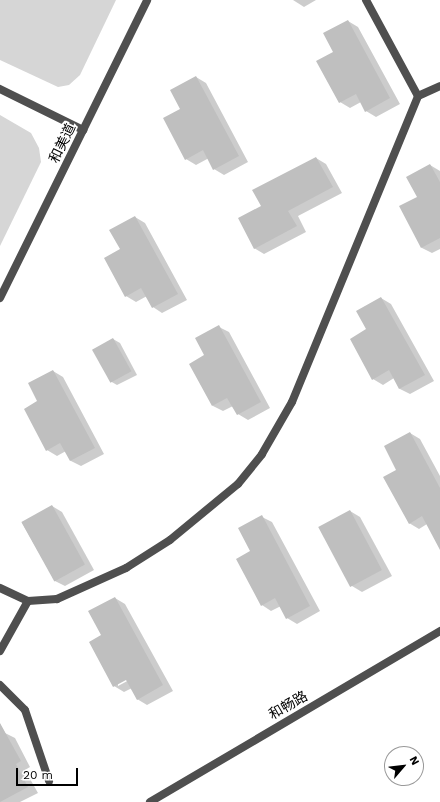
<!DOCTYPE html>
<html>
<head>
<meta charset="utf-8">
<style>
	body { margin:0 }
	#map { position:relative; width:440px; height:802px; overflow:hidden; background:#fff; font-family:"Work Sans","Noto Sans SC",sans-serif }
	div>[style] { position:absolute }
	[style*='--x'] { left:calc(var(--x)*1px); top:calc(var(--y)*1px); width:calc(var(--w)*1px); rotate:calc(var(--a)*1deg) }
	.green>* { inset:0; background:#d6d6d6 }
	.shadow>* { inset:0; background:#0003 }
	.building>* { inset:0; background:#bfbfbf; transform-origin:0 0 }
	.service>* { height:8px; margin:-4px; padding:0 4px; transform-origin:4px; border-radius:4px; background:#4f4f4f }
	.minor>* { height:8px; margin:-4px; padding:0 4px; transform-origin:4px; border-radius:4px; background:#4f4f4f }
	.tertiary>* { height:8px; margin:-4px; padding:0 4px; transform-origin:4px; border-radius:4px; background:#4f4f4f }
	span { translate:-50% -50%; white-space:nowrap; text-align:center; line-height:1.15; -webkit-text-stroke:3.5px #fff; paint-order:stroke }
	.street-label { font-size:14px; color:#000 }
	.north { position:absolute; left:384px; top:746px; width:40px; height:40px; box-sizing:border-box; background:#fff; border:1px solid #999; border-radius:50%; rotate:62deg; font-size:11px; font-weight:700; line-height:16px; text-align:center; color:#000 }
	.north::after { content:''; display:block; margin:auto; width:14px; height:18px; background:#000; clip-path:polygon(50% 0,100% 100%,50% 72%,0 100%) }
	.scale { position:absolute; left:16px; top:768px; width:62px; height:18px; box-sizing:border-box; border:2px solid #000; border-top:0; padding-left:5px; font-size:12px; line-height:14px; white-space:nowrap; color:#000; -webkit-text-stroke:3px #fff; paint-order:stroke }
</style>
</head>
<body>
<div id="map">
	<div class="green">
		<div style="clip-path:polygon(0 0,116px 0,80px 75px,69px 85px,58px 87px,0 60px)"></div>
		<div style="clip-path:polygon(0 115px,31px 133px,39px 148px,41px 162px,0 246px)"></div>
	</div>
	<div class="shadow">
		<div style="clip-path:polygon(293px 0,316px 0,304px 7px)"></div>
		<div style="clip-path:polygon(348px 21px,358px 27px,400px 104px,376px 117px,366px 111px,361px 102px,350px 108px,340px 102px)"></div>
		<div style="clip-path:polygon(196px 77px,206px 83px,248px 162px,224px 175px,214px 169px,209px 158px,196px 165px,186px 159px,182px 109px)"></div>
		<div style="clip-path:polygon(316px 158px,326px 164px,342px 193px,298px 216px,306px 232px,264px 254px,254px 248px,262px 207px)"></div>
		<div style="clip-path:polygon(430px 165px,440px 171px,440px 249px,432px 253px,422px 248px,418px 197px)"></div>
		<div style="clip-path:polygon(135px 217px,145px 223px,187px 300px,162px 313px,153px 307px,147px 296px,136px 302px,126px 296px,121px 249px)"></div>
		<div style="clip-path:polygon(381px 298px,391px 304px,434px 381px,410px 394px,400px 389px,394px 378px,383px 385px,373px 379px)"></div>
		<div style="clip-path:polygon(219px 327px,229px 332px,270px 408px,248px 420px,238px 414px,233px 406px,223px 411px,213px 406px)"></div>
		<div style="clip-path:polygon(113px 339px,120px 343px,137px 375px,117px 385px,110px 381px)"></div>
		<div style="clip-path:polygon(53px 371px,63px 377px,104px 454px,81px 466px,71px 461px,66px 451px,57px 456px,47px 450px)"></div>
		<div style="clip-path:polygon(410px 433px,420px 439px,440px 476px,440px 540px,427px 524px,419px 529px,409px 523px,397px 470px)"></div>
		<div style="clip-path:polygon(52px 506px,62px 512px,94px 570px,65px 586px,55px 581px,22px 523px)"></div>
		<div style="clip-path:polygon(350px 511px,360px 517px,392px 576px,362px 592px,352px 586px)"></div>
		<div style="clip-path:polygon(262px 517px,272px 522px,320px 611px,297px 624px,287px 618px,281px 606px,271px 611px,262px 605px,252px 552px)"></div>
		<div style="clip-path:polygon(evenodd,115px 598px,125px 604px,173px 691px,147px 705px,137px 699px,132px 688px,124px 692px,114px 686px,90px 642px,103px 635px,115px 598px,130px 677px,131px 679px,118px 686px,118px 683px,130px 677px)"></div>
		<div style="clip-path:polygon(0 724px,5px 733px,15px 738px,30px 767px,25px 770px,38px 793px,20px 802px,0 802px)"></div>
	</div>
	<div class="building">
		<div style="clip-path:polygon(348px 20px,390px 98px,365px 112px,356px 94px,339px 103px,316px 61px,333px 52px,323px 33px)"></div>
		<div style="clip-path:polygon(196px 76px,239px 156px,213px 170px,203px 150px,185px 160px,163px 118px,180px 109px,170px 90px)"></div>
		<div style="clip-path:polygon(316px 157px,333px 187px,288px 211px,297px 226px,254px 249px,238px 218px,261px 206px,252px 190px)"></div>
		<div style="clip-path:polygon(430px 164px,440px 182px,440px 238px,421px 248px,399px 206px,417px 197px,406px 177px)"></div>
		<div style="clip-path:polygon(135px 216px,178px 294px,152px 308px,141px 288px,125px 297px,104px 258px,120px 249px,109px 230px)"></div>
		<div style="clip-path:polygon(381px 297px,425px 375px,399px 389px,389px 370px,372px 380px,350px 339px,366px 329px,356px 311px)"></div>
		<div style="clip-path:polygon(219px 325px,261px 402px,237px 415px,227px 398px,212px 406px,189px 364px,204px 355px,195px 338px)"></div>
		<div style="left:113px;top:338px;width:38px;height:24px;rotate:61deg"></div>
		<div style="clip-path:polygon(53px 370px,95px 448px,70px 461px,60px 443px,46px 451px,24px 409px,37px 401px,28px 383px)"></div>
		<div style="clip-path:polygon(410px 432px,440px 488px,440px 550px,422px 516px,409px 524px,383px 477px,396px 470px,384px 446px)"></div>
		<div style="left:52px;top:505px;width:68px;height:35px;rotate:61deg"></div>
		<div style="left:350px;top:510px;width:68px;height:36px;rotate:62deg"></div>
		<div style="clip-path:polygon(262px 515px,310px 606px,286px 619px,275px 598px,261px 606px,236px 559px,250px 551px,238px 528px)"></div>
		<div style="clip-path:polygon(115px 597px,163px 685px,137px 700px,126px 680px,113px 687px,89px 642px,101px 635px,88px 611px)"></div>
		<div style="clip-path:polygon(0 723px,21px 761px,16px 764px,28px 787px,0 802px)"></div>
	</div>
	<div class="service">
		<div style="--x:366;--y:0;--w:109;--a:61.6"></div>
		<div style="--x:0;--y:588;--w:31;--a:25"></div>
		<div style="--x:28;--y:601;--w:29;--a:-4"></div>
		<div style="--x:57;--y:599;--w:76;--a:-24.2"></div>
		<div style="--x:126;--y:568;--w:52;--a:-32.5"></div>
		<div style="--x:170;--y:540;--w:88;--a:-39.5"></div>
		<div style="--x:238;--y:484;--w:38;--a:-51"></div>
		<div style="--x:262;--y:454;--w:60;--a:-60"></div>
		<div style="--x:292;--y:402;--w:331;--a:-67.6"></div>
		<div style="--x:418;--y:96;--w:24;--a:-24"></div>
		<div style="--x:0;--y:651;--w:57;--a:-60.8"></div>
		<div style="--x:0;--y:685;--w:35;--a:45"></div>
		<div style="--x:25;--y:710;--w:75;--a:71.3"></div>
	</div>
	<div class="minor">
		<div style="--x:0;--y:89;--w:93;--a:26.3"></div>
		<div style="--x:0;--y:298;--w:332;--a:-63.7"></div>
	</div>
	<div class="tertiary">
		<div style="--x:150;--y:802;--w:337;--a:-30.5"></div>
	</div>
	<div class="street-label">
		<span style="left:62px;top:143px;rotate:-64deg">和美道</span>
		<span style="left:288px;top:705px;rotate:-30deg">和畅路</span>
	</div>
	<div class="north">N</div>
	<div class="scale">20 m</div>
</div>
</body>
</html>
